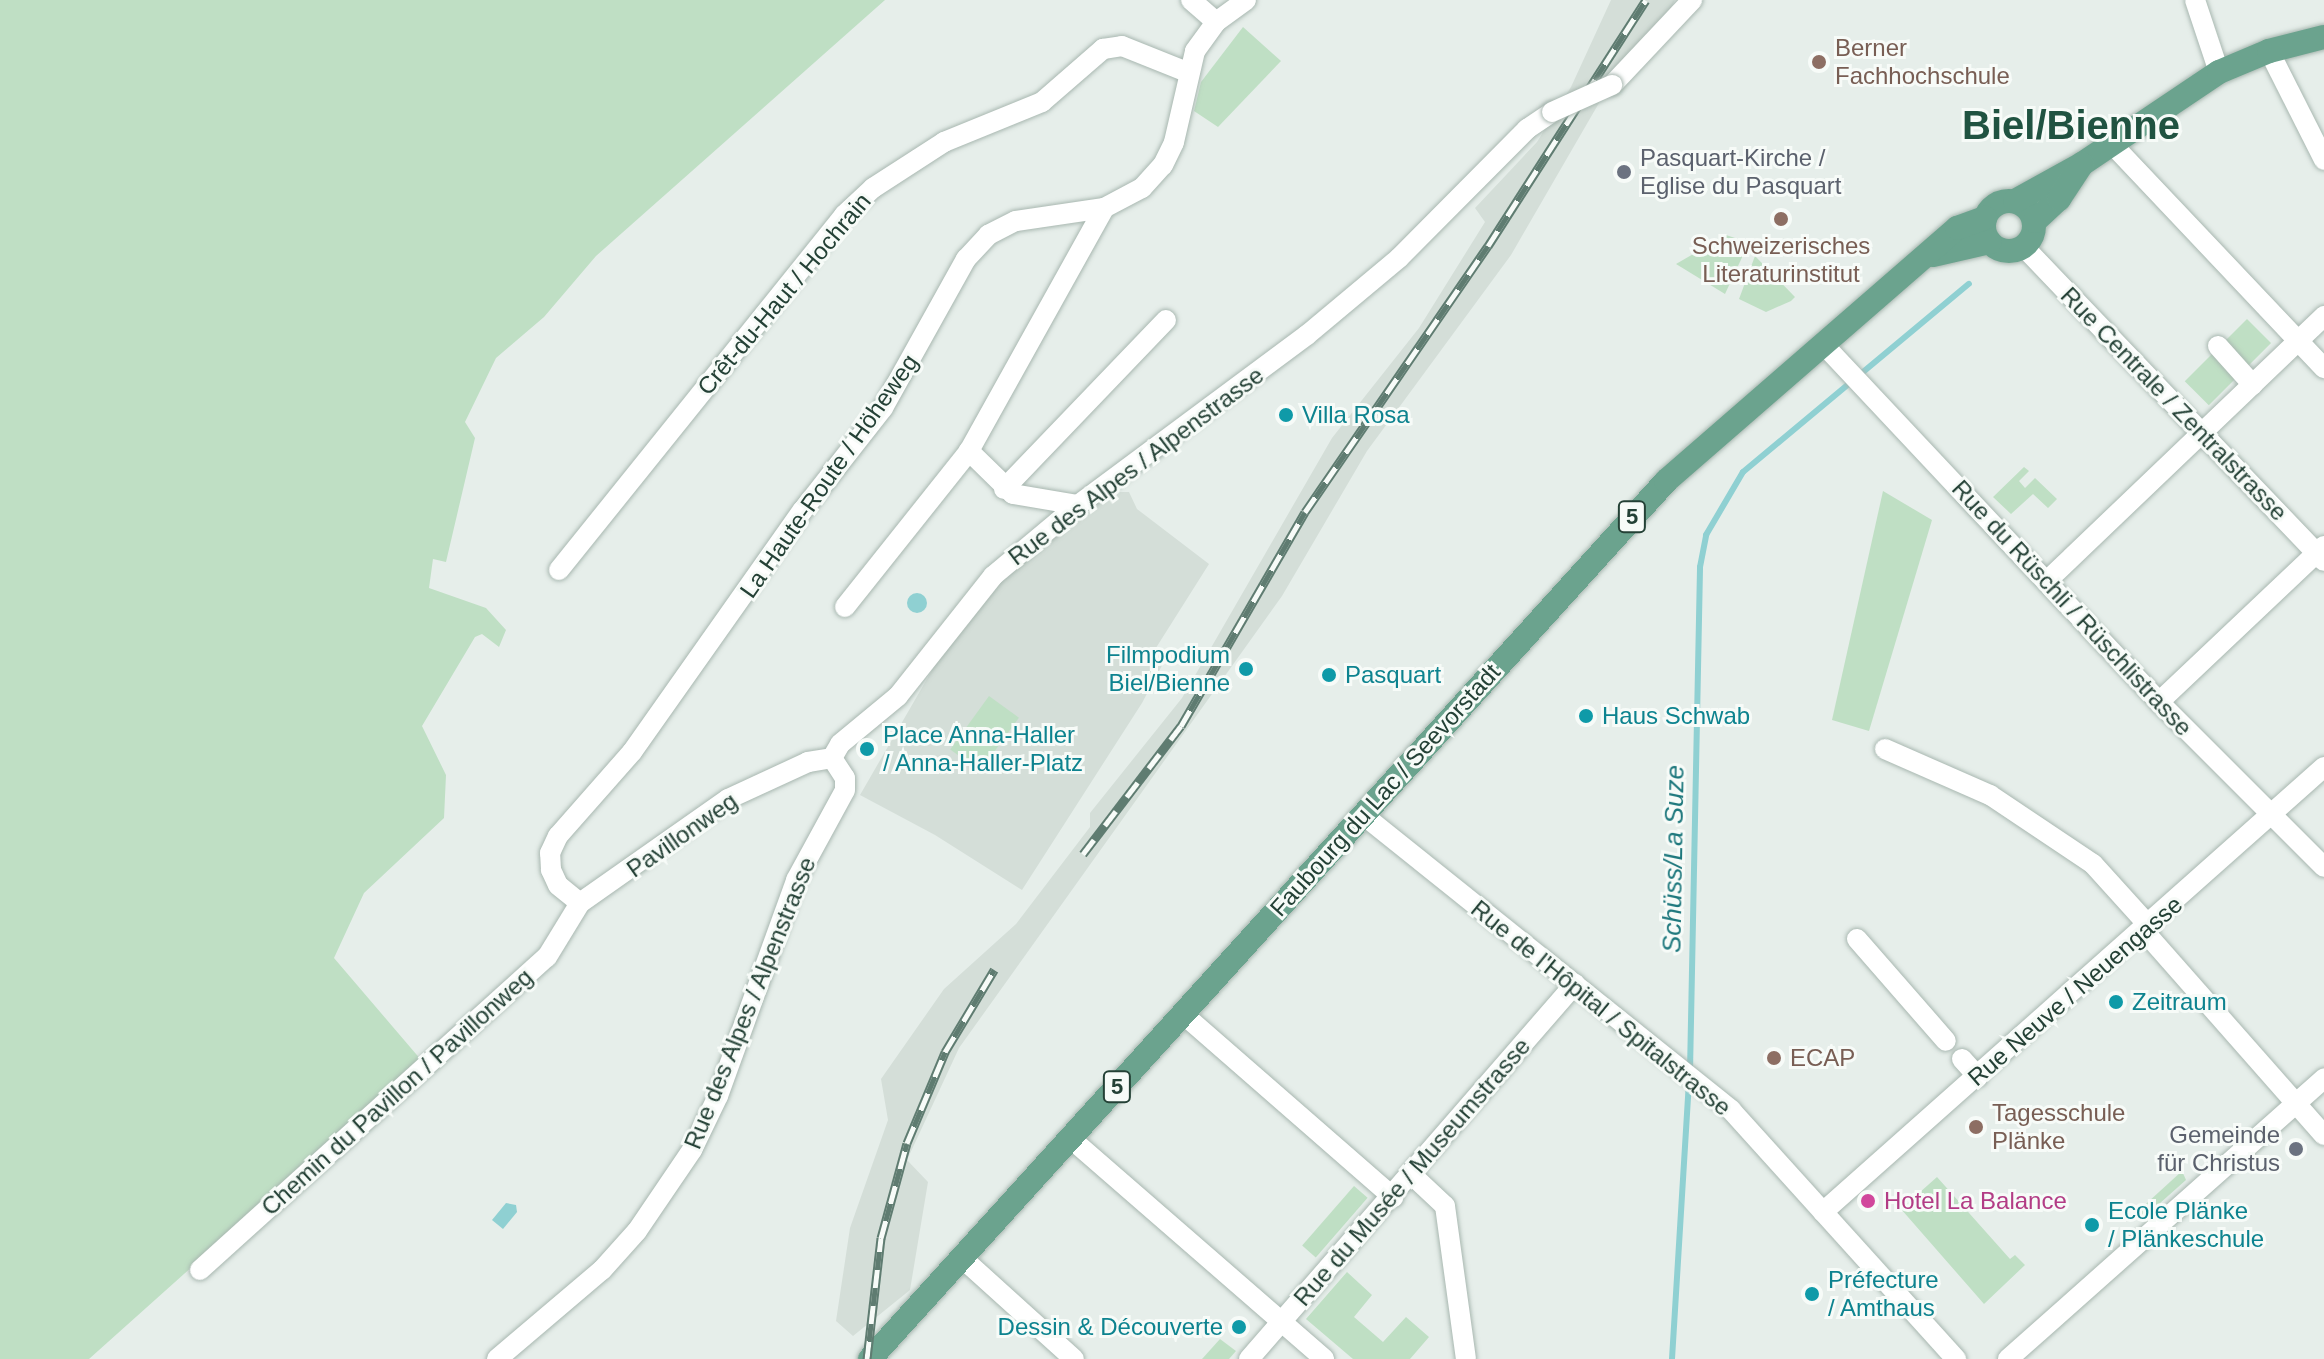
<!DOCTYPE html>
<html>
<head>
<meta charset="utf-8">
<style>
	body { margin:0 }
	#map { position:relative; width:2324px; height:1359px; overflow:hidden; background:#e6eeea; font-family:Arial,sans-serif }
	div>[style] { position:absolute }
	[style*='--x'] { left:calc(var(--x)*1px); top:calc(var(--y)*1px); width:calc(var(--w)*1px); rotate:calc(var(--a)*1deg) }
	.built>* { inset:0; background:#d4ded8 }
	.green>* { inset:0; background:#bfdfc4; transform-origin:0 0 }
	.water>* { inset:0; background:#8fd0d2 }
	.round { border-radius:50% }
	.stream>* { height:6px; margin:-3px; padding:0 3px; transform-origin:3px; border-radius:3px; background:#8fd0d2 }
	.roads { filter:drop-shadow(0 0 2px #a8b7b0) drop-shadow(0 0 2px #a8b7b0) }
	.street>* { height:20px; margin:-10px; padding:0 10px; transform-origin:10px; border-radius:10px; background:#fff }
	.primary>* { height:24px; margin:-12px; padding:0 12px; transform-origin:12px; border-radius:12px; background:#6ba38e }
	.primary>.ring { margin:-12px; padding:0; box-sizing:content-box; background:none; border:24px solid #6ba38e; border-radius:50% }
	.rail>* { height:9px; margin-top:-4.5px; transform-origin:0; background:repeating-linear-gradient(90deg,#f7fbf8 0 18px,#5f7c71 0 36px); box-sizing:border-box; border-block:2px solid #5f7c71 }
	.bridges { filter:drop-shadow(0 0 2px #a8b7b0) drop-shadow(0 0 2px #a8b7b0) }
	.street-bridge>* { height:20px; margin:-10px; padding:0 10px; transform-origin:10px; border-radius:10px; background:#fff }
	.dots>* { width:22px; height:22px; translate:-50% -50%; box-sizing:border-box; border:4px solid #f7fbf8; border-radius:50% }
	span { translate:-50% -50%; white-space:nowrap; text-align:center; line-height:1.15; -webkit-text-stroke:6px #f7fbf8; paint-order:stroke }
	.shield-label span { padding:2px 6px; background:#f7fbf8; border:2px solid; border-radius:6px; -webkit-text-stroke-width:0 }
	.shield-label { font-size:22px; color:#244136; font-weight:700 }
	.education-label { font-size:24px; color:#785e54 }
	.left { translate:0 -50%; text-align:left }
	.worship-label { font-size:24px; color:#5b616d }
	.right { translate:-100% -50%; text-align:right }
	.street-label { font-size:24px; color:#244136 }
	.culture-label { font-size:24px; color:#0d838f }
	.hotel-label { font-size:24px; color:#b23c85 }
	.water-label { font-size:26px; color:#1e787d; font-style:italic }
	.town-label { font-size:40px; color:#205341; font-weight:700 }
</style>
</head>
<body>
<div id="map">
	<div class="built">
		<div style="clip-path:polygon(1611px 0,1675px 0,1663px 23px,1621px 65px,1511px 255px,1367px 451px,1282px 596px,959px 1048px,907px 1160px,928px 1182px,910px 1290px,853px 1336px,836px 1321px,850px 1228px,888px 1120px,881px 1079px,944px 989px,1016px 924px,1090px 827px,1090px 813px,1182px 698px,1332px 438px,1419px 328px,1485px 222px,1475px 208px,1537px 142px,1571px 87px)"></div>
		<div style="clip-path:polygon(1110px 492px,1129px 492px,1137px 509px,1209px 564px,1154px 651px,1166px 658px,1142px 703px,1022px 890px,935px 835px,860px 795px,953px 634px,1003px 577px)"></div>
	</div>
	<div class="green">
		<div style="clip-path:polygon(0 0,885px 0,596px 256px,544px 317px,496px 358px,465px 422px,475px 438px,446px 562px,433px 559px,429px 588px,486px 608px,506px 630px,499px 647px,482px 634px,475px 637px,422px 726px,446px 775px,444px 818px,364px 893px,334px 958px,422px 1061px,89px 1359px,0 1359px)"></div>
		<div style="clip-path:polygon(1243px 27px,1281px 61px,1218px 127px,1194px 111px,1201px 82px)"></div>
		<div style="clip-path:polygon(1726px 235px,1741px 240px,1745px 251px,1725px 294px,1676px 264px)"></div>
		<div style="clip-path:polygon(1755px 256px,1795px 297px,1791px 301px,1766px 312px,1739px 299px)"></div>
		<div style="left:2247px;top:319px;width:34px;height:88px;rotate:45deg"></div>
		<div style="clip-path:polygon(2024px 467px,2029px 471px,2019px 481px,2025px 488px,2035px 478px,2057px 499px,2048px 508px,2033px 494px,2011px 514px,1993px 497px)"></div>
		<div style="clip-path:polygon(1883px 491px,1932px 520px,1869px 731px,1832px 720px)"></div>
		<div style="left:989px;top:696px;width:37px;height:66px;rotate:36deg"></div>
		<div style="clip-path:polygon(2182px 1171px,2186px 1180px,2141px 1220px,2136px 1213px)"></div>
		<div style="clip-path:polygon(1937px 1177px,2010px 1259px,2015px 1255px,2025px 1265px,1984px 1304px,1901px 1209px)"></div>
		<div style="left:1354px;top:1186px;width:18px;height:79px;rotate:41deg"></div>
		<div style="clip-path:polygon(1347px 1272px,1372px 1295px,1354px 1317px,1383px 1342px,1406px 1317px,1429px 1337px,1410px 1359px,1353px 1359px,1306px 1319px)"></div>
		<div style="clip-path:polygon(1220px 1339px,1236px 1351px,1229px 1359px,1202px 1359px)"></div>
	</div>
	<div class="water">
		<div class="round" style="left:907px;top:593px;width:20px;height:20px"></div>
		<div style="clip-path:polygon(506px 1203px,516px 1205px,517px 1212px,503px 1229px,492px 1220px)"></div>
	</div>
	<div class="stream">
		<div style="--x:1690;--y:1071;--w:504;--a:-88.86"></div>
		<div style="--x:1700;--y:567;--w:33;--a:-79"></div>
		<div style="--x:1706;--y:535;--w:73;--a:-59.6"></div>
		<div style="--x:1743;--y:472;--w:294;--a:-39.8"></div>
		<div style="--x:1672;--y:1359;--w:277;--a:-86.5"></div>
	</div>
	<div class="roads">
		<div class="street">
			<div style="--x:1191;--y:0;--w:33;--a:41"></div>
			<div style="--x:2195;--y:0;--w:76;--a:71.6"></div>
			<div style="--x:2269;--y:51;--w:122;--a:63.2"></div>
			<div style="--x:1612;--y:85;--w:117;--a:-46.7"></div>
			<div style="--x:2111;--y:143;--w:310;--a:46.6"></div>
			<div style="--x:2024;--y:247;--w:434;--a:46.3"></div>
			<div style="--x:1824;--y:345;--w:490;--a:46.8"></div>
			<div style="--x:2159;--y:702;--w:233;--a:45"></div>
			<div style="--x:2218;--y:346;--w:52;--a:48.1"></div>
			<div style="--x:1004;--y:489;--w:234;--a:-46.2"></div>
			<div style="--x:1078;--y:505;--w:66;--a:-170.4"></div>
			<div style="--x:1013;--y:494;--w:62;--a:-135.7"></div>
			<div style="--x:969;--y:451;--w:278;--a:-60.9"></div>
			<div style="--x:559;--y:570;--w:455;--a:-51.2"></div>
			<div style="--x:844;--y:215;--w:40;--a:-43"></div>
			<div style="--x:873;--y:188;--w:85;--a:-32.9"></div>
			<div style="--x:944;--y:142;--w:106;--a:-22.2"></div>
			<div style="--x:1042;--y:102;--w:81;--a:-41"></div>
			<div style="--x:1103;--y:49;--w:19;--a:-9"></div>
			<div style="--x:1122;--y:46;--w:70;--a:21.8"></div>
			<div style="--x:2049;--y:579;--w:381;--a:-43.7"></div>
			<div style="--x:845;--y:607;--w:199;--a:-51.5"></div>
			<div style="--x:2159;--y:702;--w:227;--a:-43.4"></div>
			<div style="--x:1885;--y:749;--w:115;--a:23.7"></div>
			<div style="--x:1990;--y:795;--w:124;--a:33.8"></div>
			<div style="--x:2093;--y:864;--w:85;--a:47.9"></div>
			<div style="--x:832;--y:758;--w:16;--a:-60"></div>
			<div style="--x:840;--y:744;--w:75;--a:-39.6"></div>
			<div style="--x:898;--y:696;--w:153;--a:-51.6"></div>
			<div style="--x:993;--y:576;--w:111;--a:-39.9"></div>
			<div style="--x:1078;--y:505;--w:285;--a:-36.6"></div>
			<div style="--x:1307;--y:335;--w:120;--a:-39.9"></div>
			<div style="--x:1399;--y:258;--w:182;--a:-45.2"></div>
			<div style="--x:1527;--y:129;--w:30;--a:-34"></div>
			<div style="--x:1362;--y:814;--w:473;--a:38.7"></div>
			<div style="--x:1731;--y:1110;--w:336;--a:47.9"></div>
			<div style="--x:580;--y:903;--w:28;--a:-141"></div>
			<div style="--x:558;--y:885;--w:17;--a:-115"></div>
			<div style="--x:551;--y:870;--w:17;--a:-93"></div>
			<div style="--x:550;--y:853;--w:19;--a:-65"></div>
			<div style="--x:558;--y:836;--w:112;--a:-48.6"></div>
			<div style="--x:632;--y:752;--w:296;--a:-54.8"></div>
			<div style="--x:803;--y:510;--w:130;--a:-51.9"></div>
			<div style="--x:883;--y:408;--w:171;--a:-60.9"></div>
			<div style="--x:966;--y:259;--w:33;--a:-47"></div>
			<div style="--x:988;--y:235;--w:31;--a:-27"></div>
			<div style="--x:1016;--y:221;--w:89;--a:-8.4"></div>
			<div style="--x:1104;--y:208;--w:43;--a:-27.8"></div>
			<div style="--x:1142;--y:188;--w:31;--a:-48"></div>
			<div style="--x:1163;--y:165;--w:25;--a:-64"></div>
			<div style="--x:1174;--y:142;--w:93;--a:-77"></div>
			<div style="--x:1195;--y:51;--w:36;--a:-54"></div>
			<div style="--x:1216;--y:22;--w:37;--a:-36"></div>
			<div style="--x:580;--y:903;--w:181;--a:-35.1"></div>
			<div style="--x:728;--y:799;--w:88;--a:-24.8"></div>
			<div style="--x:808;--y:762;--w:24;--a:-9"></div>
			<div style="--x:2144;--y:931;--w:272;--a:48.6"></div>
			<div style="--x:1857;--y:939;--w:135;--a:48.9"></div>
			<div style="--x:1183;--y:1014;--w:279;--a:41.1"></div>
			<div style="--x:1962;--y:1059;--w:24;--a:48"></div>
			<div style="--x:1069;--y:1137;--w:338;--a:41"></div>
			<div style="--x:1412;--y:1175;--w:45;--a:43.2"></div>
			<div style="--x:1445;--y:1206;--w:154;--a:82.2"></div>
			<div style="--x:1823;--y:1212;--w:670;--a:-41.61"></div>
			<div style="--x:961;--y:1257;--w:152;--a:42.1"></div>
			<div style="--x:200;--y:1270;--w:467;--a:-42.1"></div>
			<div style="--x:547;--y:957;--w:63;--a:-58.6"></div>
			<div style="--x:497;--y:1359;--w:138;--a:-40.3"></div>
			<div style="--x:602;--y:1270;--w:52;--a:-48.1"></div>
			<div style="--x:637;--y:1231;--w:98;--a:-55.8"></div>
			<div style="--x:692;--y:1150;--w:60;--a:-64.3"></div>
			<div style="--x:718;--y:1096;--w:230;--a:-70.1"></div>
			<div style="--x:796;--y:880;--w:102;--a:-61.4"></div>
			<div style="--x:845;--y:790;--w:12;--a:-90"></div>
			<div style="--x:845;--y:778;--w:24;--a:-123"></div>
			<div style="--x:1249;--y:1359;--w:497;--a:-49"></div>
			<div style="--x:2008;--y:1359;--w:423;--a:-41.6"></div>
		</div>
		<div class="primary">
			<div class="ring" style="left:1984px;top:201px;width:26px;height:26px"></div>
			<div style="--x:2015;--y:201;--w:77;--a:-28.9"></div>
			<div style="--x:2082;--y:164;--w:165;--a:-33.9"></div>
			<div style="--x:2219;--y:72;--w:54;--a:-22.8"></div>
			<div style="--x:2269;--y:51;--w:57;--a:-14.3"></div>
			<div style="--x:2035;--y:221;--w:33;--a:-43"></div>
			<div style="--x:2059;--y:199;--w:42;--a:-56.7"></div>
			<div style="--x:1933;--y:255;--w:58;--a:-12.8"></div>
			<div style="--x:870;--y:1359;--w:1185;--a:-47.8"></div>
			<div style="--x:1666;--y:481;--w:386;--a:-41"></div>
			<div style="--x:1957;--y:228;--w:30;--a:-20"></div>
		</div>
	</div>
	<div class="rail">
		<div style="--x:1083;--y:854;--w:161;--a:-52.6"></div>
		<div style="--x:1181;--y:726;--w:247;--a:-59.9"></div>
		<div style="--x:1305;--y:512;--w:323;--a:-55.5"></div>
		<div style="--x:1488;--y:246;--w:292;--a:-57.3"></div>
		<div style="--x:867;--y:1359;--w:122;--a:-83.4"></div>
		<div style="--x:881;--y:1238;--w:98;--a:-74.7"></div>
		<div style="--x:907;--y:1143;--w:99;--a:-67.3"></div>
		<div style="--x:945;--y:1052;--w:96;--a:-59.1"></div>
	</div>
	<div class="bridges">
		<div class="street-bridge">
			<div style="--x:1552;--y:112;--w:66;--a:-24.2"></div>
		</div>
	</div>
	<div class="dots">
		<div style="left:1819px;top:62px;background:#8d6e63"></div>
		<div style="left:1624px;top:172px;background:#6b7280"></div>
		<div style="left:1781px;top:219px;background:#8d6e63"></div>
		<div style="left:1286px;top:415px;background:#0f9aa8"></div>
		<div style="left:1246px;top:669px;background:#0f9aa8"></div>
		<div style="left:1329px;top:675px;background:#0f9aa8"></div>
		<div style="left:1586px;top:716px;background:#0f9aa8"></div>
		<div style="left:867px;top:749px;background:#0f9aa8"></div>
		<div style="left:2116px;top:1002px;background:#0f9aa8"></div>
		<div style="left:1774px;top:1058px;background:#8d6e63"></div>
		<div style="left:1976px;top:1127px;background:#8d6e63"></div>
		<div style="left:2296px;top:1149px;background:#6b7280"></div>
		<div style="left:1868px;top:1201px;background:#d1479c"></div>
		<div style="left:2092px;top:1225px;background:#0f9aa8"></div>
		<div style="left:1812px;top:1294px;background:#0f9aa8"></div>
		<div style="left:1239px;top:1327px;background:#0f9aa8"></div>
	</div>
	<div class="shield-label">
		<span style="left:1632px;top:517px">5</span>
		<span style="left:1117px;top:1087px">5</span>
	</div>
	<div class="education-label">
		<span class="left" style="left:1835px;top:62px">Berner<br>Fachhochschule</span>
		<span style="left:1781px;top:260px">Schweizerisches<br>Literaturinstitut</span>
		<span class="left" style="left:1790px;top:1058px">ECAP</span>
		<span class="left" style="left:1992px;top:1127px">Tagesschule<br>Plänke</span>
	</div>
	<div class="worship-label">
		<span class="left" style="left:1640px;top:172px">Pasquart-Kirche /<br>Eglise du Pasquart</span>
		<span class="right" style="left:2280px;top:1149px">Gemeinde<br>für Christus</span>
	</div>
	<div class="street-label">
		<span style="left:784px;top:294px;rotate:-50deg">Crêt-du-Haut / Hochrain</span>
		<span style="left:2174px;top:404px;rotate:46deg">Rue Centrale / Zentralstrasse</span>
		<span style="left:1136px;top:466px;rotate:-37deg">Rue des Alpes / Alpenstrasse</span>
		<span style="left:829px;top:476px;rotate:-55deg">La Haute-Route / Höheweg</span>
		<span style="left:2072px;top:608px;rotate:47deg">Rue du Rüschli / Rüschlistrasse</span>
		<span style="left:1385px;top:790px;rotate:-48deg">Faubourg du Lac / Seevorstadt</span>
		<span style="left:682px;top:835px;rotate:-35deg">Pavillonweg</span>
		<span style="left:2075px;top:991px;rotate:-41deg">Rue Neuve / Neuengasse</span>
		<span style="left:750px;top:1003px;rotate:-68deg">Rue des Alpes / Alpenstrasse</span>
		<span style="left:1601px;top:1008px;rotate:39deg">Rue de l'Hôpital / Spitalstrasse</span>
		<span style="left:397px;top:1092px;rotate:-42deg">Chemin du Pavillon / Pavillonweg</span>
		<span style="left:1412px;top:1172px;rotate:-49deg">Rue du Musée / Museumstrasse</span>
	</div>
	<div class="culture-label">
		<span class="left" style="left:1302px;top:415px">Villa Rosa</span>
		<span class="right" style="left:1230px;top:669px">Filmpodium<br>Biel/Bienne</span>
		<span class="left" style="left:1345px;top:675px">Pasquart</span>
		<span class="left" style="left:1602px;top:716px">Haus Schwab</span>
		<span class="left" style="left:883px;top:749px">Place Anna-Haller<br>/ Anna-Haller-Platz</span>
		<span class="left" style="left:2132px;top:1002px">Zeitraum</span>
		<span class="left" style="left:2108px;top:1225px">Ecole Plänke<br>/ Plänkeschule</span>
		<span class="left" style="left:1828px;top:1294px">Préfecture<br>/ Amthaus</span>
		<span class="right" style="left:1223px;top:1327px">Dessin &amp; Découverte</span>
	</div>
	<div class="hotel-label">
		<span class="left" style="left:1884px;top:1201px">Hotel La Balance</span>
	</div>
	<div class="water-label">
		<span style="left:1674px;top:859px;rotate:-89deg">Schüss/La Suze</span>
	</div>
	<div class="town-label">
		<span style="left:2071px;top:125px">Biel/Bienne</span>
	</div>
</div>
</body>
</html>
